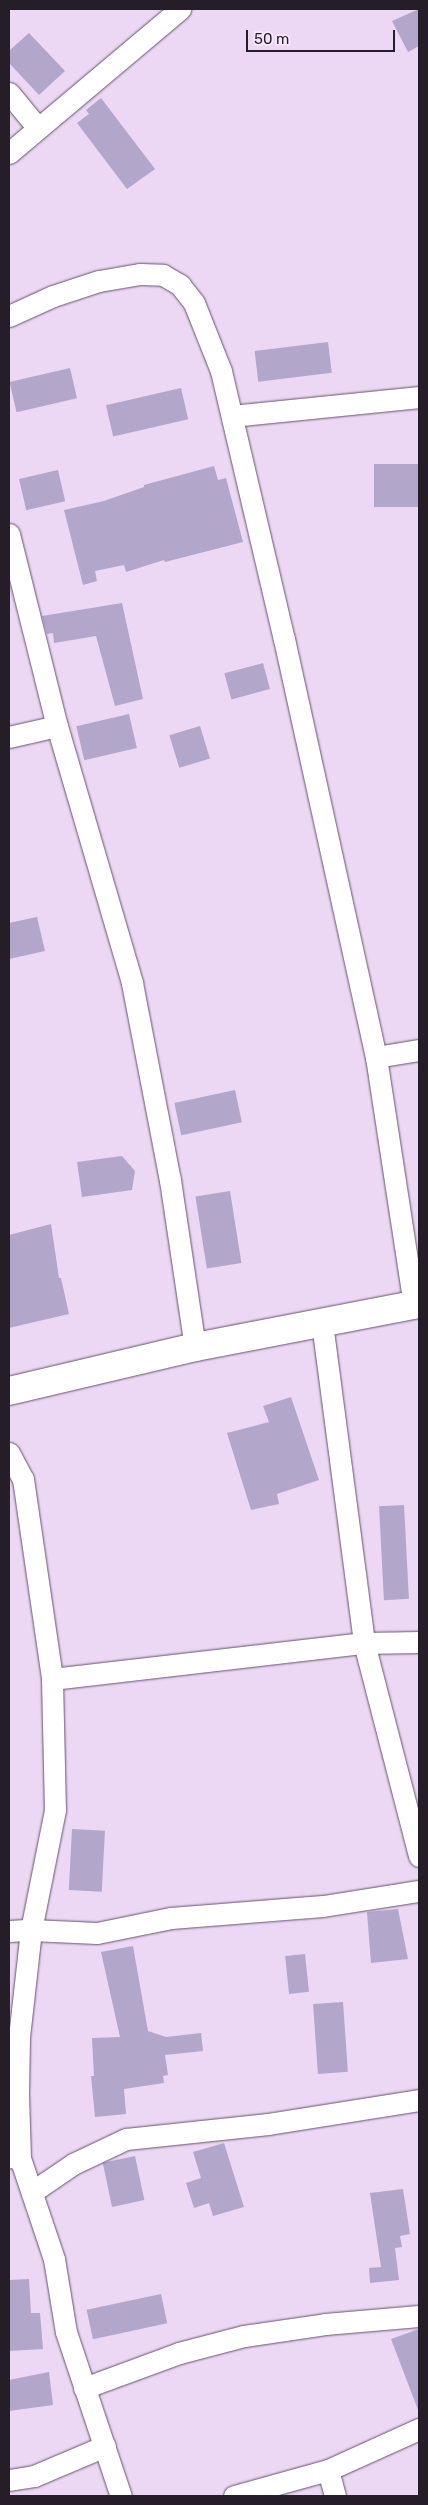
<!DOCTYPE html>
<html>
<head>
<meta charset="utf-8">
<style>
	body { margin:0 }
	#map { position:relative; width:428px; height:2505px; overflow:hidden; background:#ecd7f4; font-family:Rubik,sans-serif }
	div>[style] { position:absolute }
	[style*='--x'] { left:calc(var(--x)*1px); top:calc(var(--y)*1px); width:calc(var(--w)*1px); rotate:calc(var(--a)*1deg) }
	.building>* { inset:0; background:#b3a6cb; transform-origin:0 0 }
	.roads { filter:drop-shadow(0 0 1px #65536c) drop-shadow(0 0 1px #65536c) }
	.minor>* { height:21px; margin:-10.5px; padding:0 10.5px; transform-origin:10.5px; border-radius:10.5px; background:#fff }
	.secondary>* { height:28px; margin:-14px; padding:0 14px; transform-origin:14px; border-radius:14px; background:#fff }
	span { translate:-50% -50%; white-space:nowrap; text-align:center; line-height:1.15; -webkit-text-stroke:5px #f6e6fd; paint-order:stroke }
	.frame { position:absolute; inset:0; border:10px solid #251e28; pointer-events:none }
	.scale { position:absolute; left:246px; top:30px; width:149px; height:22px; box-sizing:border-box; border:2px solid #251e28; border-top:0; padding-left:6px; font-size:15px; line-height:18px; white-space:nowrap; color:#251e28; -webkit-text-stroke:4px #f6e6fd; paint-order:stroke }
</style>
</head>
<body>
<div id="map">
	<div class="building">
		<div style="clip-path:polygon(419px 9px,419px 46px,408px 52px,392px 21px)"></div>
		<div style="clip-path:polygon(29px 33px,65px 71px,39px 95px,9px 63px,9px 51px)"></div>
		<div style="clip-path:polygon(101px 98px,155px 169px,127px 189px,77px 123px,89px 114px,86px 110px)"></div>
		<div style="left:328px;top:342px;width:31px;height:74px;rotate:83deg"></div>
		<div style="left:70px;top:368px;width:31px;height:62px;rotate:77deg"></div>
		<div style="left:181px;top:388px;width:32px;height:77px;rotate:77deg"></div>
		<div style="left:419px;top:464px;width:43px;height:45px;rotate:90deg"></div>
		<div style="clip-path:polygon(214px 466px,218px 480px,226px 478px,243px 542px,165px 562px,164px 560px,126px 572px,124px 565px,95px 571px,97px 581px,83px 585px,64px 510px,104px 501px,144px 487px,144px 485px)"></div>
		<div style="left:58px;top:470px;width:32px;height:40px;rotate:77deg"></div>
		<div style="clip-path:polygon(122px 603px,143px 699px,115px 706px,96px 636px,54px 643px,53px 633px,47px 634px,42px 616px)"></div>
		<div style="left:263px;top:663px;width:27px;height:40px;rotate:75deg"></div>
		<div style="left:129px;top:714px;width:35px;height:54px;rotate:77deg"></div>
		<div style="left:200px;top:726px;width:34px;height:32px;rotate:73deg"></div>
		<div style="clip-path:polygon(37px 917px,45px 951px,9px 959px,9px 923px)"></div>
		<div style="left:235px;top:1090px;width:33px;height:62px;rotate:78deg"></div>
		<div style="clip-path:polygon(122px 1156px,135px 1171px,132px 1190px,82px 1197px,77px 1162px)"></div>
		<div style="left:230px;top:1191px;width:73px;height:35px;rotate:81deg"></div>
		<div style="clip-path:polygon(51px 1224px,59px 1278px,61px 1278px,69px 1314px,9px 1328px,9px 1235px)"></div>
		<div style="clip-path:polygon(291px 1397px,319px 1480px,277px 1494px,279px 1504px,251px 1510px,227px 1433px,269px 1422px,263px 1406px)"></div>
		<div style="left:404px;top:1505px;width:94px;height:25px;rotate:87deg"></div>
		<div style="left:72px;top:1829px;width:33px;height:61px;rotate:3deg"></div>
		<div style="clip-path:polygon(398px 1909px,408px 1959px,371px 1963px,367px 1912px)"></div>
		<div style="clip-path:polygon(133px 1946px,148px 2031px,166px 2037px,201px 2033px,203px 2051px,165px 2055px,168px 2075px,163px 2076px,164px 2083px,124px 2089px,126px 2114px,95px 2117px,91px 2076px,94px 2076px,92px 2038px,120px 2037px,101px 1952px)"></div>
		<div style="left:305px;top:1954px;width:38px;height:20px;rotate:84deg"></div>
		<div style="left:343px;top:2002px;width:70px;height:30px;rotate:86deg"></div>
		<div style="clip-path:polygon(224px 2143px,244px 2207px,213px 2216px,209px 2203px,194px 2208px,186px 2183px,201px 2178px,193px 2152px)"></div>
		<div style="left:135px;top:2156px;width:45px;height:33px;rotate:78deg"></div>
		<div style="clip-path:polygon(403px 2189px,410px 2234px,400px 2236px,402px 2247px,395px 2248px,399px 2280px,370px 2283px,369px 2268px,381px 2267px,370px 2193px)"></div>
		<div style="clip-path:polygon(29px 2279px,31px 2313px,40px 2313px,43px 2349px,9px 2351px,9px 2280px)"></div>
		<div style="left:161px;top:2294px;width:30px;height:76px;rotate:78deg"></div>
		<div style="clip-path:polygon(419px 2329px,419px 2409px,418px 2410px,391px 2339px)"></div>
		<div style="clip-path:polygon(49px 2372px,53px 2405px,9px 2411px,9px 2380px)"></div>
	</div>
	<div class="roads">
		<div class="minor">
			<div style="--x:9;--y:93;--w:44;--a:50.5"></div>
			<div style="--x:9;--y:153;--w:224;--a:-40.1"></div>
			<div style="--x:9;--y:316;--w:48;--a:-24.4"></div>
			<div style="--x:53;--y:296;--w:48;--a:-18.1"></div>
			<div style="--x:99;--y:281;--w:42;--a:-9.7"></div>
			<div style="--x:140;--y:274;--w:23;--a:2"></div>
			<div style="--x:163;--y:275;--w:20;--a:30"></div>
			<div style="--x:180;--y:285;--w:23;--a:52"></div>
			<div style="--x:194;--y:303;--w:73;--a:68.3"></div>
			<div style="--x:221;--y:371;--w:275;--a:76.8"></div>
			<div style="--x:284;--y:639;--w:428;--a:77.6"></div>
			<div style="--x:376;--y:1057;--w:251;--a:81.3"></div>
			<div style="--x:232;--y:416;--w:188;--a:-5.8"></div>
			<div style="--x:9;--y:534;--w:198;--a:76"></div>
			<div style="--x:57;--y:726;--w:268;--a:73.7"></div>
			<div style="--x:132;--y:983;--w:201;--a:79.1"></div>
			<div style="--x:170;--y:1180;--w:169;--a:81.5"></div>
			<div style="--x:9;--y:737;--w:49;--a:-12.9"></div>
			<div style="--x:376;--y:1057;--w:44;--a:-9.2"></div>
			<div style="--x:322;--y:1323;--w:323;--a:82.5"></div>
			<div style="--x:364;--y:1643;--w:220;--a:75.5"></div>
			<div style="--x:9;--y:1453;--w:30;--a:62"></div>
			<div style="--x:23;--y:1479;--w:202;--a:81.7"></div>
			<div style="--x:52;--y:1679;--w:131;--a:88.7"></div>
			<div style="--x:55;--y:1810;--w:122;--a:101.3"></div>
			<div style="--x:31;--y:1930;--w:108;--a:96.4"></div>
			<div style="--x:19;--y:2037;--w:57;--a:91"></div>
			<div style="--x:18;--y:2094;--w:64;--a:88.2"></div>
			<div style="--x:20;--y:2158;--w:11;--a:-175"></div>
			<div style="--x:52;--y:1679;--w:314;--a:-6.6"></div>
			<div style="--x:364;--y:1643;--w:55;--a:-1"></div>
			<div style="--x:9;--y:1931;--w:22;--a:-3"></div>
			<div style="--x:31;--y:1930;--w:66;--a:2.6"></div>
			<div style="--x:97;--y:1933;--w:76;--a:-11.5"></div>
			<div style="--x:171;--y:1918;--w:152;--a:-4.5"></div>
			<div style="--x:323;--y:1906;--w:97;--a:-8.9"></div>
			<div style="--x:20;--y:2158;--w:107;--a:71.4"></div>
			<div style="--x:54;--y:2259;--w:74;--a:80.7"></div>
			<div style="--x:66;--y:2332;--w:173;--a:71.5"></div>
			<div style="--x:32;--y:2192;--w:50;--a:-34.3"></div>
			<div style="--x:73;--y:2164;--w:59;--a:-25.3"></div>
			<div style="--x:126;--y:2139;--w:143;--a:-6"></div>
			<div style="--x:268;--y:2124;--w:153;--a:-9"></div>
			<div style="--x:84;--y:2388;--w:101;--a:-20.2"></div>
			<div style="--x:179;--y:2353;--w:67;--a:-14.7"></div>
			<div style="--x:244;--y:2336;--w:82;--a:-8.4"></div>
			<div style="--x:325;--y:2324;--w:94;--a:-4.9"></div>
			<div style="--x:328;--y:2470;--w:27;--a:75"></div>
			<div style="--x:9;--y:2480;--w:25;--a:-9"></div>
			<div style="--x:34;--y:2476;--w:77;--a:-22.9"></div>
			<div style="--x:234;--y:2496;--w:98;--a:-15.5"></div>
			<div style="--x:328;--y:2470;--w:100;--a:-24.3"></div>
		</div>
		<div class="secondary">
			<div style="--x:9;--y:1391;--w:191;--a:-13.3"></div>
			<div style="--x:195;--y:1347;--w:228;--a:-10.9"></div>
		</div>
	</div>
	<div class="frame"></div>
	<div class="scale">50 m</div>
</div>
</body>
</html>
